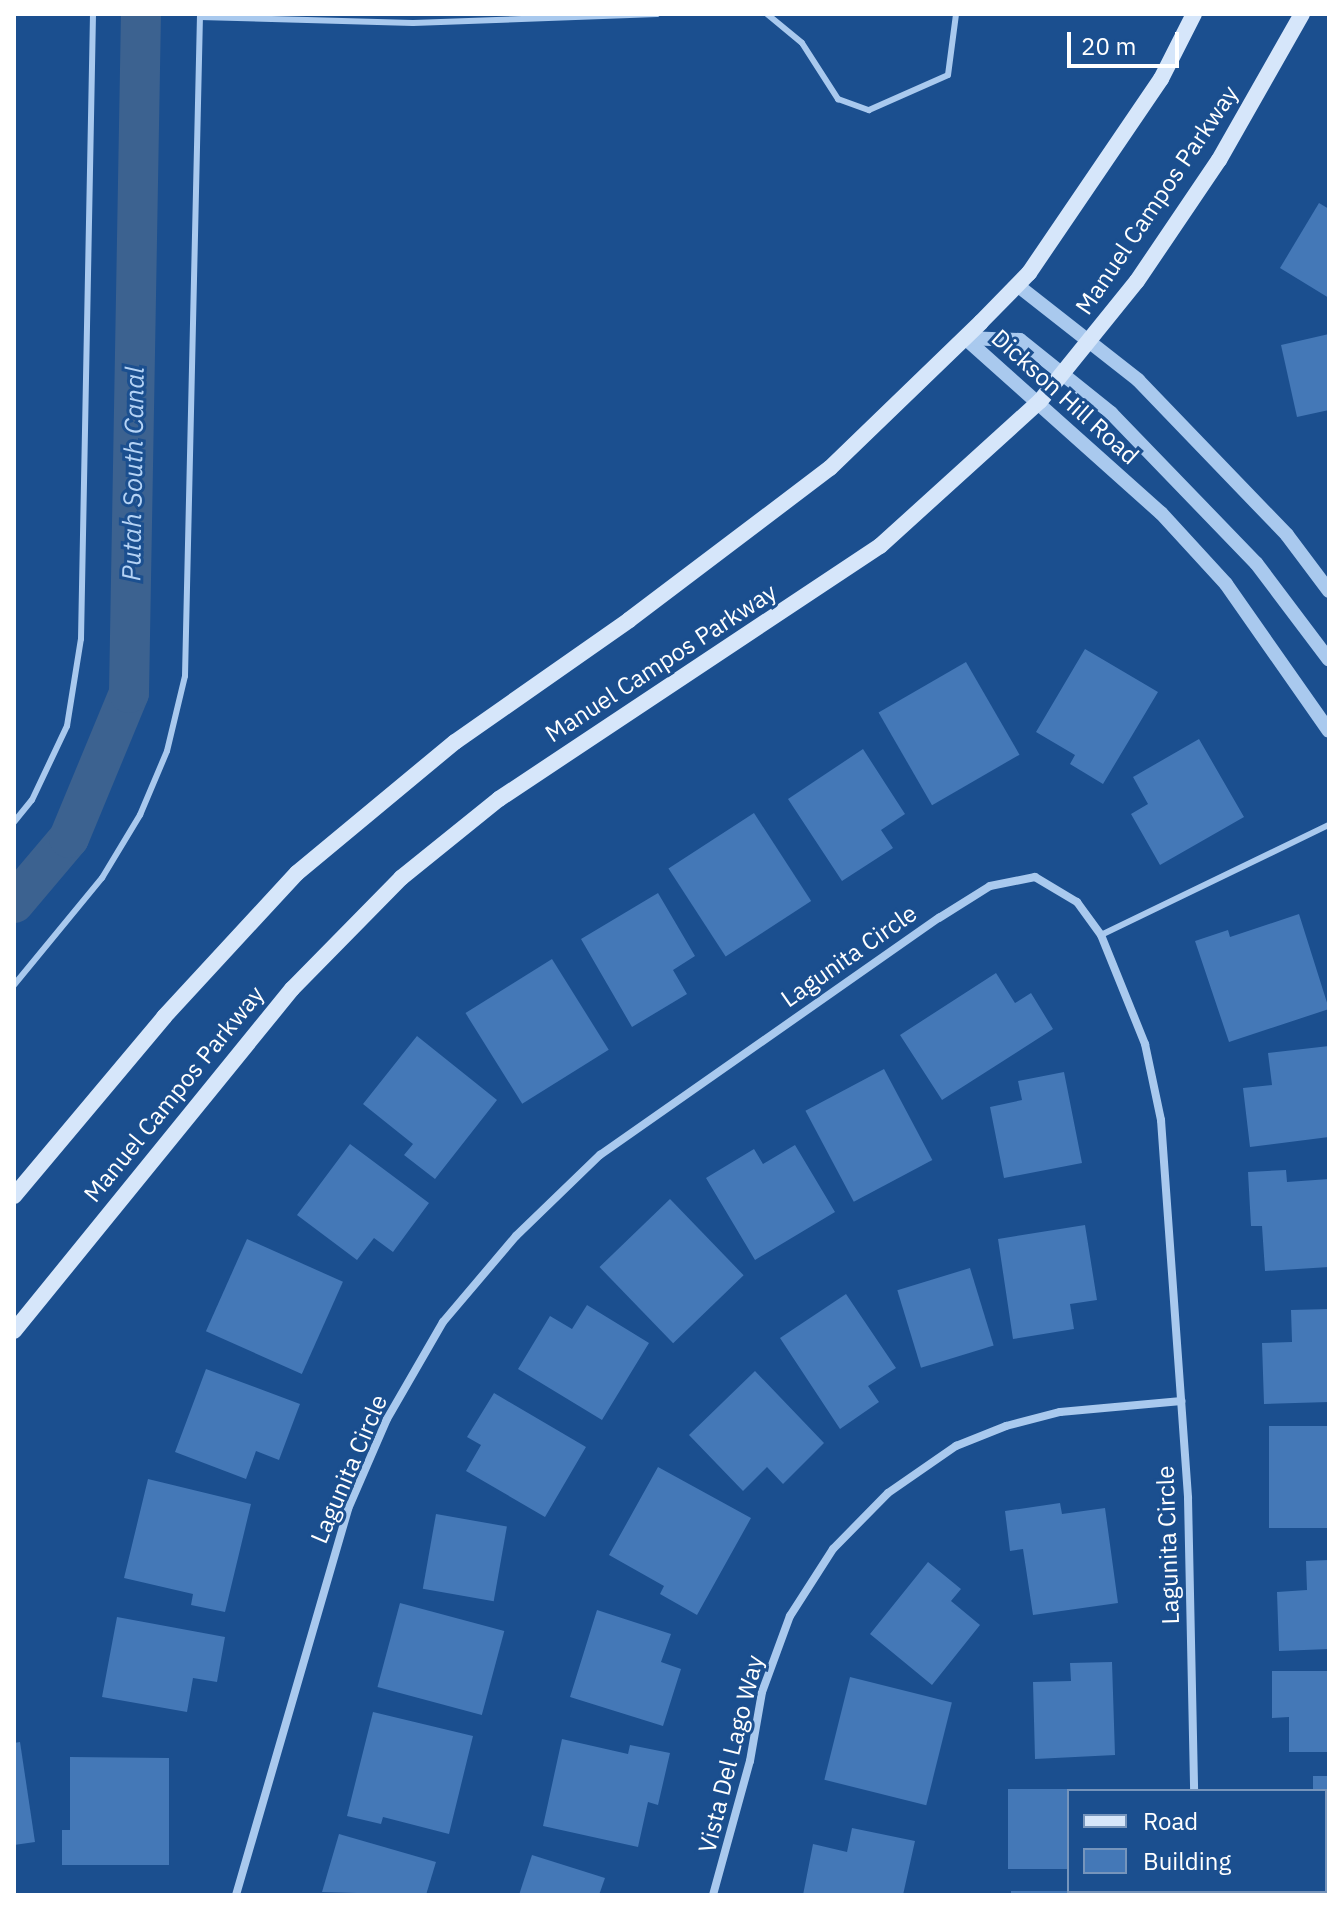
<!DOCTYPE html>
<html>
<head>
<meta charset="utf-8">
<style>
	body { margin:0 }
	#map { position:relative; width:1343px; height:1909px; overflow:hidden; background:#1b4f8f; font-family:"IBM Plex Sans",sans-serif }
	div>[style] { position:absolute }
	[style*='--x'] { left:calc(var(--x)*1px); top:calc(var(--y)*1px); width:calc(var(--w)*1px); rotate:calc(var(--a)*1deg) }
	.canal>* { height:40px; margin:-20px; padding:0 20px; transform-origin:20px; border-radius:20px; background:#3c6290 }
	.building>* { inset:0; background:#4478b7; transform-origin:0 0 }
	.service>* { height:6px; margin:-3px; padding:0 3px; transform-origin:3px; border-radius:3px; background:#a9c9ee }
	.minor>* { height:8px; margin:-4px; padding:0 4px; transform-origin:4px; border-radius:4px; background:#a9c9ee }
	.tertiary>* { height:14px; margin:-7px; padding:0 7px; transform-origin:7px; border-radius:7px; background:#a9c9ee }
	.secondary>* { height:16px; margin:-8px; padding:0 8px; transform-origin:8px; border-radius:8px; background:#d6e6fa }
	span { translate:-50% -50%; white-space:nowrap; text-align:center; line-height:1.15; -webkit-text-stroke:6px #1b4f8f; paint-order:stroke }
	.street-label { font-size:24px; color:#fff }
	.water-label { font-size:26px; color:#b5d3f5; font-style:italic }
	.frame { position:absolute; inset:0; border:16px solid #fff; pointer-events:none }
	.legend { position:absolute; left:1067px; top:1789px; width:260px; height:104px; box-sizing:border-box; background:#1b4f8f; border:2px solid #7695bc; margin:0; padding:10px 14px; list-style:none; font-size:24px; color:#fff }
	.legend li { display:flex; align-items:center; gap:16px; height:40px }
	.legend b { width:40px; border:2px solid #7695bc }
	.scale { position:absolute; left:1067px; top:32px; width:112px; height:36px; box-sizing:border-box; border:4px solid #fff; border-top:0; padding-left:10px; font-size:24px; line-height:28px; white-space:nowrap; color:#fff; -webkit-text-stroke:6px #1b4f8f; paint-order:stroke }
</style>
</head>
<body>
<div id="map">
	<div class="canal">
		<div style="--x:14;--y:903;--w:85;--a:-49.8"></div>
		<div style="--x:69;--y:838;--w:157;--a:-67.5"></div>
		<div style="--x:129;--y:693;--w:679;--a:-88.99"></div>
	</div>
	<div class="building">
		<div style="clip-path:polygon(1319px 203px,1329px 209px,1329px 298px,1280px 268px)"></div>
		<div style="clip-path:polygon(1329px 334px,1329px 410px,1297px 417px,1281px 345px)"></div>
		<div style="clip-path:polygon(1085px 649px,1158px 692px,1103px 784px,1070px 764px,1075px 755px,1036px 732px)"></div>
		<div style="left:966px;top:662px;width:107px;height:101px;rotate:60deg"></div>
		<div style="clip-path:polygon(1199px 739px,1244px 817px,1160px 865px,1131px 814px,1148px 804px,1133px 777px)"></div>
		<div style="clip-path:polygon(863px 749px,905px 814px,881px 830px,893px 848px,842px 881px,788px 799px)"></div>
		<div style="left:754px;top:813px;width:105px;height:102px;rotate:57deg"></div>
		<div style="clip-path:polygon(658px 893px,695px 956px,673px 970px,687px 994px,632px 1027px,581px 939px)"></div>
		<div style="clip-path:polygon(1299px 914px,1329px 1009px,1229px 1042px,1195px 941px,1228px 930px,1230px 937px)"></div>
		<div style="left:552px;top:959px;width:107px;height:102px;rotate:58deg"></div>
		<div style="clip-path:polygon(996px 973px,1015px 1003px,1031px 993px,1053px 1029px,942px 1100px,900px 1035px)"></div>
		<div style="clip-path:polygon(417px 1036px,497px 1100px,435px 1179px,404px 1155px,413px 1144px,363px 1104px)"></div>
		<div style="clip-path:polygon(1329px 1046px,1329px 1137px,1250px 1147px,1243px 1088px,1272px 1085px,1268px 1053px)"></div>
		<div style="left:884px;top:1069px;width:103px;height:89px;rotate:62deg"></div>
		<div style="clip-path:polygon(1064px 1072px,1082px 1163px,1004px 1178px,990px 1107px,1022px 1100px,1018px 1081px)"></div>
		<div style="clip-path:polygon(350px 1144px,429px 1203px,393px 1252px,374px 1238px,357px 1260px,297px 1215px)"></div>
		<div style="clip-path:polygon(795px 1145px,835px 1212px,755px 1260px,706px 1178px,754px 1149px,763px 1164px)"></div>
		<div style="clip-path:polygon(1286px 1170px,1287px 1182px,1329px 1179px,1329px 1267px,1265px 1271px,1262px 1226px,1251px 1226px,1248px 1172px)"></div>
		<div style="left:670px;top:1199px;width:106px;height:98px;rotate:46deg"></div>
		<div style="clip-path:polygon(1085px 1225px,1097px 1300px,1070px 1304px,1074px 1329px,1013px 1339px,998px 1239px)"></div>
		<div style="left:247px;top:1239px;width:105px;height:101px;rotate:24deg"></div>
		<div style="left:970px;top:1268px;width:81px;height:76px;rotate:73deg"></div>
		<div style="clip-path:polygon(846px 1294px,896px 1368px,868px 1386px,879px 1402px,840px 1429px,780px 1338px)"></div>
		<div style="clip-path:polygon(587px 1305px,649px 1343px,602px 1420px,518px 1369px,550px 1316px,572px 1329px)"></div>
		<div style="clip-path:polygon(1329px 1309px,1329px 1402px,1264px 1404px,1262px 1343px,1292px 1342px,1291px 1310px)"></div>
		<div style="clip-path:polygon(206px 1369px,300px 1404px,279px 1460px,256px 1451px,246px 1479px,175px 1452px)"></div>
		<div style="clip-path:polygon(755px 1371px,824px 1443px,783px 1484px,767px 1467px,743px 1491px,689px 1435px)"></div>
		<div style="clip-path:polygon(494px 1393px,586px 1447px,545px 1517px,466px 1471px,481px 1445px,467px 1437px)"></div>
		<div style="left:1329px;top:1426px;width:102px;height:60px;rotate:90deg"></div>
		<div style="clip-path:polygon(658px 1467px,751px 1518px,697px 1615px,660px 1594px,664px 1586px,609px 1555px)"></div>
		<div style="clip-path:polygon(148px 1479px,251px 1504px,225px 1612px,191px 1605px,193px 1594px,124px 1578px)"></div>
		<div style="clip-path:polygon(1060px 1503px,1062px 1514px,1105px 1508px,1118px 1603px,1033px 1615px,1023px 1549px,1010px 1551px,1005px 1511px)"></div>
		<div style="left:436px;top:1514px;width:72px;height:76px;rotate:10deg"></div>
		<div style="clip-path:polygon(1329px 1560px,1329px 1649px,1279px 1651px,1277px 1592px,1307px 1590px,1306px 1561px)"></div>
		<div style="clip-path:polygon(928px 1562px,961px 1589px,951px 1601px,980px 1625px,932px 1685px,870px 1634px)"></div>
		<div style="left:400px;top:1603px;width:108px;height:87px;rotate:15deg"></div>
		<div style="clip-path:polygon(597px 1610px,671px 1634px,661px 1662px,681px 1669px,663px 1726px,570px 1697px)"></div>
		<div style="clip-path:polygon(117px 1617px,225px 1637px,217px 1682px,193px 1678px,187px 1712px,102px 1697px)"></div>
		<div style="clip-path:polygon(1112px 1662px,1115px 1755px,1035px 1759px,1033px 1682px,1071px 1681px,1070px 1663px)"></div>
		<div style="clip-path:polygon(1272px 1671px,1329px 1671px,1329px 1752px,1289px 1752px,1289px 1717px,1272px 1718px)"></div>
		<div style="left:850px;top:1677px;width:105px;height:106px;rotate:14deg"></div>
		<div style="clip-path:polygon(373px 1712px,473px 1736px,449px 1834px,383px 1817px,381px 1824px,347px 1816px)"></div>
		<div style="clip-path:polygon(562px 1739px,628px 1754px,630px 1745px,670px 1753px,658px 1805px,648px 1802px,638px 1847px,543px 1826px)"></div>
		<div style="clip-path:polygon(20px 1742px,35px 1842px,14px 1845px,14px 1743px)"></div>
		<div style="clip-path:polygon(70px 1757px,169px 1758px,169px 1865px,62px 1865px,62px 1830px,70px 1830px)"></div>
		<div style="clip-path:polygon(1313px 1776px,1329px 1776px,1329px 1867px,1325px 1791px,1313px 1791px)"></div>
		<div style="left:1008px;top:1789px;width:61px;height:80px"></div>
		<div style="clip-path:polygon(852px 1828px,915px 1841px,903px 1895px,803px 1895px,813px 1844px,847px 1852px)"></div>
		<div style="clip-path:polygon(339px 1834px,436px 1862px,426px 1895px,322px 1892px)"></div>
		<div style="clip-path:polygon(532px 1855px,605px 1878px,599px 1895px,519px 1895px)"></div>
		<div style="left:1011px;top:1891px;width:101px;height:4px"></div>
	</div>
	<div class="service">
		<div style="--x:767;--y:14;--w:45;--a:39.6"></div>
		<div style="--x:802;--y:43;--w:67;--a:57.3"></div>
		<div style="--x:838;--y:99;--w:33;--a:20"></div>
		<div style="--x:869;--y:110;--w:86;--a:-23.9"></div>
		<div style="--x:948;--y:75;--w:62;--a:-82.5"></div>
		<div style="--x:200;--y:17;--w:213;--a:1.6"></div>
		<div style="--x:413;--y:23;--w:244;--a:-2.1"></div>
		<div style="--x:14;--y:822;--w:28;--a:-51"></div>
		<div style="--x:32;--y:800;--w:82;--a:-64.7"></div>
		<div style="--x:67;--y:726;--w:88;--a:-80.9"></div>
		<div style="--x:81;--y:639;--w:625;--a:-88.9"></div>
		<div style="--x:1101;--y:935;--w:253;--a:-25.8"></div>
		<div style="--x:14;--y:985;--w:139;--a:-50.6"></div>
		<div style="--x:102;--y:878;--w:74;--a:-58.9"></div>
		<div style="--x:140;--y:815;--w:69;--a:-67.1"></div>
		<div style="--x:167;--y:751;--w:77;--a:-76.5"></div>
		<div style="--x:185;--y:676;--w:662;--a:-88.7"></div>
	</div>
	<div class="minor">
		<div style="--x:236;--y:1895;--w:402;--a:-73.8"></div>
		<div style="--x:348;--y:1509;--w:98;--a:-66.6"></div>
		<div style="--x:387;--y:1419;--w:112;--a:-60"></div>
		<div style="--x:443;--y:1322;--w:113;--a:-49.7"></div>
		<div style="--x:516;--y:1236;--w:117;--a:-44"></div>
		<div style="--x:600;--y:1155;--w:414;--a:-35"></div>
		<div style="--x:939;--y:918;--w:60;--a:-32.1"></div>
		<div style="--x:990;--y:886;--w:46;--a:-11.3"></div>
		<div style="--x:1035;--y:877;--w:49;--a:30.8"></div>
		<div style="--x:1077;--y:902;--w:41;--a:54"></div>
		<div style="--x:1101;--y:935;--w:118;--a:68"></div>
		<div style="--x:1145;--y:1044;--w:78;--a:78.1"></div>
		<div style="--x:1161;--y:1120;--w:379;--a:85.9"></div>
		<div style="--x:1188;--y:1498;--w:293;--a:88.8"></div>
		<div style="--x:713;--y:1895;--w:139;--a:-74.6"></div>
		<div style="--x:750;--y:1761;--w:70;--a:-80.1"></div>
		<div style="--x:762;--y:1692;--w:81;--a:-69.8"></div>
		<div style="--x:790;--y:1616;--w:80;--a:-57.3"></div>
		<div style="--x:833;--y:1549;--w:78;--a:-45.5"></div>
		<div style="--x:888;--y:1493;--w:83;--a:-34.7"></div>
		<div style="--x:956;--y:1446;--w:54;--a:-21.8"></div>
		<div style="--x:1006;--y:1426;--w:56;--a:-14.5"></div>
		<div style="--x:1060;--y:1412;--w:122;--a:-5.2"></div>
		<div style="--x:1194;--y:1895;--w:4;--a:-90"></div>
	</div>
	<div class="tertiary">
		<div style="--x:1017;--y:285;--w:154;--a:38.1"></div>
		<div style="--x:1138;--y:380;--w:215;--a:46.1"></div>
		<div style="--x:1287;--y:535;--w:70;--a:53.1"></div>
		<div style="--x:965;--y:338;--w:263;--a:41.8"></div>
		<div style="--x:1161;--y:513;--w:96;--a:47.5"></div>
		<div style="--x:1226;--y:584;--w:179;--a:55"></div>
		<div style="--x:965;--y:338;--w:55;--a:2.1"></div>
		<div style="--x:1020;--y:340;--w:117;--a:38.7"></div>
		<div style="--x:1111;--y:413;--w:209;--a:46"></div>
		<div style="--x:1256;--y:563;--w:121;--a:53"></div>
	</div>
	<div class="secondary">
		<div style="--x:14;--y:1196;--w:234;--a:-50"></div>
		<div style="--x:164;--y:1017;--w:196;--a:-47.3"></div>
		<div style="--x:297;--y:873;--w:205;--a:-39.7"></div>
		<div style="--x:455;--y:742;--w:213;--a:-35"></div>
		<div style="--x:629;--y:620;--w:252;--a:-37.1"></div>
		<div style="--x:830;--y:468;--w:210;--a:-44"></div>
		<div style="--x:981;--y:322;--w:69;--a:-45.6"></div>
		<div style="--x:1029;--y:273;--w:235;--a:-55.8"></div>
		<div style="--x:1161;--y:79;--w:73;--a:-63.1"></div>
		<div style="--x:14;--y:1331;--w:441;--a:-50.9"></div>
		<div style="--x:292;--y:989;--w:156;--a:-45.5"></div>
		<div style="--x:401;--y:878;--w:126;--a:-38.9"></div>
		<div style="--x:499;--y:799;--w:457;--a:-33.6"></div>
		<div style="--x:880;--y:546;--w:216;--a:-42.2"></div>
		<div style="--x:1040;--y:401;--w:154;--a:-51.1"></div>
		<div style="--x:1137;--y:281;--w:146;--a:-55.9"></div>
		<div style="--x:1219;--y:160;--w:168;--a:-60.4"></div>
	</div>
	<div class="street-label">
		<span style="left:1157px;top:200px;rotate:-56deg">Manuel Campos Parkway</span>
		<span style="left:1065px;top:397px;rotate:42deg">Dickson Hill Road</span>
		<span style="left:661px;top:663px;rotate:-33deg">Manuel Campos Parkway</span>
		<span style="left:849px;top:956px;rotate:-35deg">Lagunita Circle</span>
		<span style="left:174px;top:1094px;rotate:-51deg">Manuel Campos Parkway</span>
		<span style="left:349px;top:1469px;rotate:-67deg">Lagunita Circle</span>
		<span style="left:1168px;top:1545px;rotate:-92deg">Lagunita Circle</span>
		<span style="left:731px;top:1754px;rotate:-76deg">Vista Del Lago Way</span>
	</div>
	<div class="water-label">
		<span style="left:133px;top:474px;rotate:-89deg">Putah South Canal</span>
	</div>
	<div class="frame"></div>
	<ul class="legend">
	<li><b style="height:10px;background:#d6e6fa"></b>Road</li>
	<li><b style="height:22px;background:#4478b7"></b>Building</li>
	</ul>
	<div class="scale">20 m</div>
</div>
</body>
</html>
